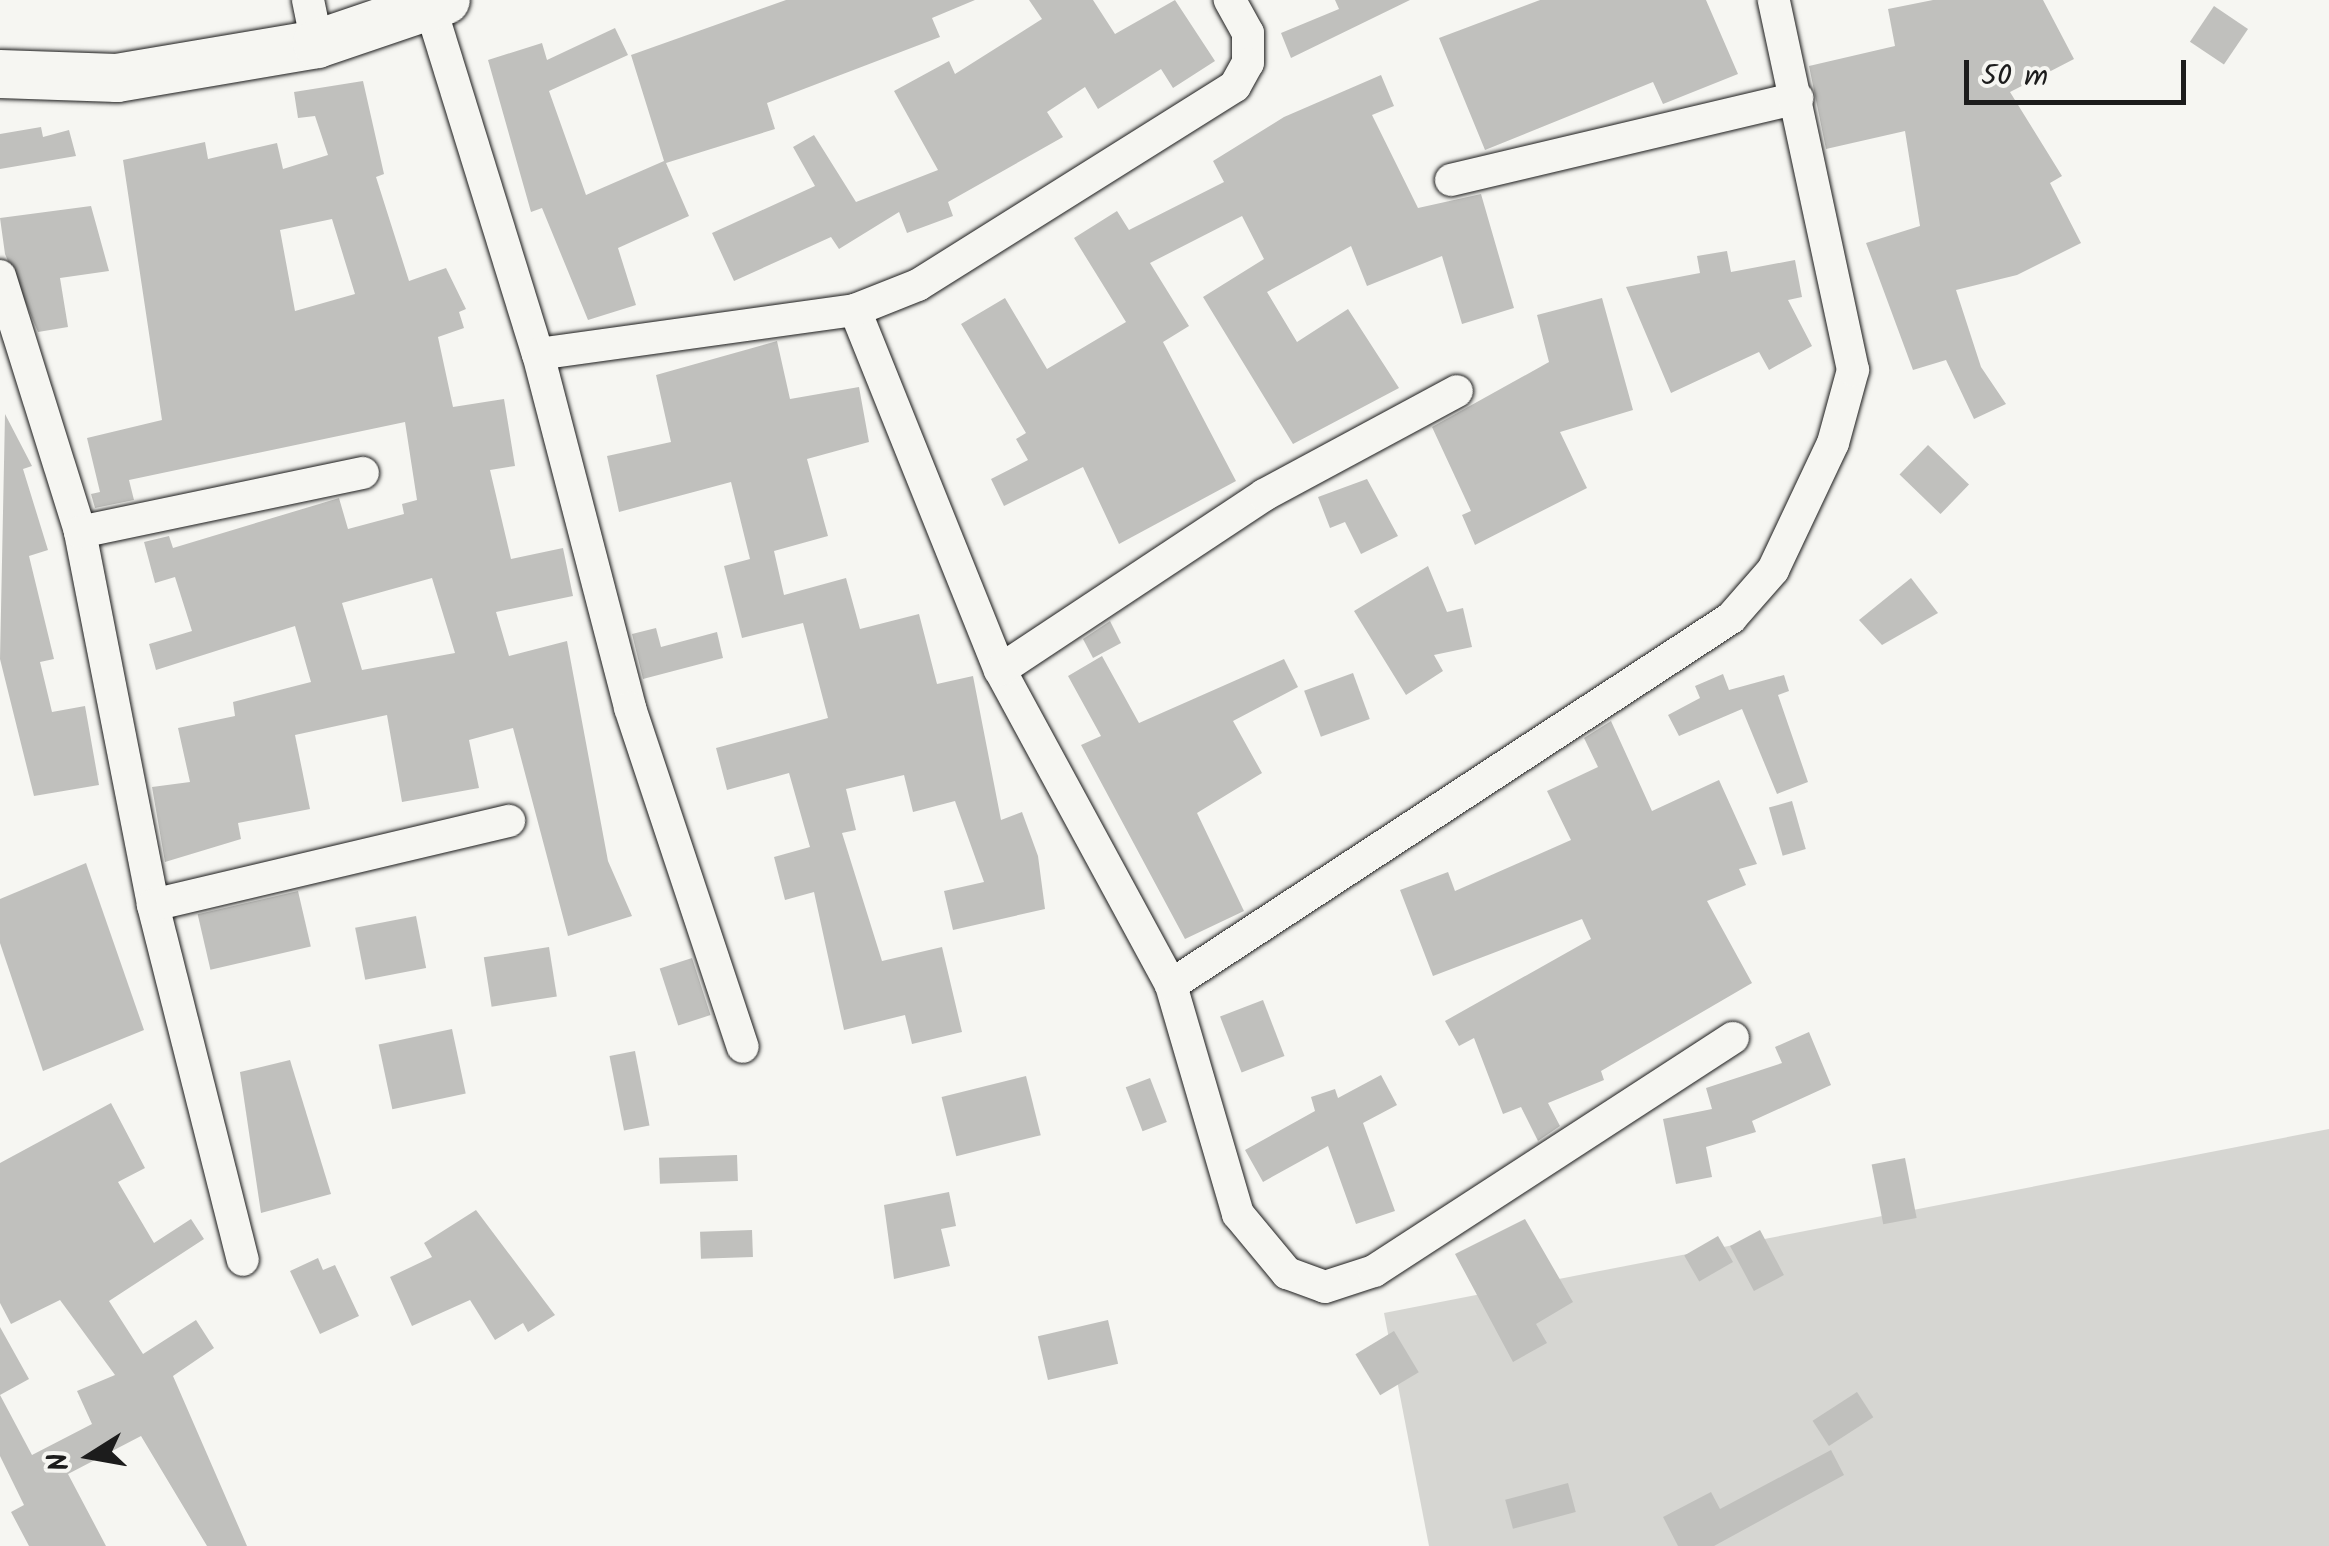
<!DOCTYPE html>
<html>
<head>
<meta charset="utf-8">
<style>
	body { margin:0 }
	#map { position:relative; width:2329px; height:1546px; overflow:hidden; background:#f6f6f2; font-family:Kalam,sans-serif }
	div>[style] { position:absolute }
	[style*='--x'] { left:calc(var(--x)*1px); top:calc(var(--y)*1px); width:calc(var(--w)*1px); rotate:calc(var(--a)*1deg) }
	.green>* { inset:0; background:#d6d6d2 }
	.building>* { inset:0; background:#c0c0bd; transform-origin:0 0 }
	.roads { filter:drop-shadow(0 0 2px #1c1c1c) drop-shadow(0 0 2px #1c1c1c) }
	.street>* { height:32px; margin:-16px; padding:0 16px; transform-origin:16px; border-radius:16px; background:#f6f6f2 }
	.secondary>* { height:48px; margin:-24px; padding:0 24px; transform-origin:24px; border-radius:24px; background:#f6f6f2 }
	span { translate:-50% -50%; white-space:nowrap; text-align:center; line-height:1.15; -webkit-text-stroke:8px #f6f6f2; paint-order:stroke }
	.north { position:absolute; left:40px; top:1406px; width:100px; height:100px; -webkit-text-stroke:8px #f6f6f2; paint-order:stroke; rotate:259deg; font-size:28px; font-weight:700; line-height:40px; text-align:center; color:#1c1c1c }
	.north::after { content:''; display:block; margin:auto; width:35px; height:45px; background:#1c1c1c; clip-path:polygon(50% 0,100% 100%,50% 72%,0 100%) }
	.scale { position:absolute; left:1964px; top:60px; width:222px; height:45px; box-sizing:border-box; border:5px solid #1c1c1c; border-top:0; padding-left:12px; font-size:30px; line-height:35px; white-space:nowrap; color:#1c1c1c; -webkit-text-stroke:8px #f6f6f2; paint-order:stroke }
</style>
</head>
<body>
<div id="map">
	<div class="green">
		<div style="clip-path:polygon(2329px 1129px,2329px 1546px,1429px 1546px,1384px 1313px)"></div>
	</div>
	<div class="building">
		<div style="clip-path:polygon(786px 0,975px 0,932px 18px,940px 37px,767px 103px,775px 129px,666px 163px,689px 216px,618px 248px,636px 305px,588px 320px,542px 208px,531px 212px,488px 60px,542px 43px,547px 60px,615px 28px,628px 55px,549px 91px,586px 195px,664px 161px,631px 55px)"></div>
		<div style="clip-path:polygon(1029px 0,1093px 0,1115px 34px,1175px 0,1215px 61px,1173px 88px,1161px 69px,1098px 109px,1085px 87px,1047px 112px,1063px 137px,948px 202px,953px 216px,907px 233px,899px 212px,839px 249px,831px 237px,734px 281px,712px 233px,815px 186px,793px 147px,814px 135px,856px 202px,938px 170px,894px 91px,949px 61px,955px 74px,1042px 19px)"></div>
		<div style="clip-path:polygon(1335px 0,1410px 0,1291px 58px,1281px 33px,1339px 9px)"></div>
		<div style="clip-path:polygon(1540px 0,1706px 0,1738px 74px,1663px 104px,1653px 82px,1485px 150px,1439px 38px)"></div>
		<div style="clip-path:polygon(1933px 0,2043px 0,2074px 59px,2010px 92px,2062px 176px,2050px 183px,2081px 243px,2017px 275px,1956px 290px,1981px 367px,2006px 404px,1974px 419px,1946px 360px,1913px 370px,1866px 243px,1920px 226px,1905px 131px,1826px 149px,1809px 66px,1895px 46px,1888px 9px)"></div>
		<div style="left:2214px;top:6px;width:41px;height:43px;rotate:34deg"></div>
		<div style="clip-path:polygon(1381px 75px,1394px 106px,1372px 115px,1418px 208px,1481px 194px,1514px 308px,1462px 324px,1442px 256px,1367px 286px,1351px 246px,1267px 292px,1297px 342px,1348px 309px,1399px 388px,1293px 444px,1203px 297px,1264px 259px,1242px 216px,1150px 263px,1189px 326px,1163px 342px,1236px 481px,1119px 544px,1083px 467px,1004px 506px,991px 479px,1028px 460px,1016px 439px,1026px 433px,961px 324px,1005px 298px,1047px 369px,1126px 322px,1074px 238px,1117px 211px,1129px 230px,1224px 182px,1213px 161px,1284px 117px)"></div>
		<div style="clip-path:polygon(evenodd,363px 81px,384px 174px,376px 177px,409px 281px,446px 268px,466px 309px,459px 312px,464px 328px,438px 337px,453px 407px,504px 399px,515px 466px,490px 470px,511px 559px,563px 548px,573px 596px,496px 612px,509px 656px,567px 641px,608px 861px,632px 916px,568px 936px,513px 728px,469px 740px,479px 788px,402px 802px,387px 715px,295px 735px,310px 809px,238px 823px,241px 839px,165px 862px,152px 787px,190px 782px,178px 728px,235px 716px,233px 702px,311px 682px,295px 626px,156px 670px,149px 644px,192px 631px,175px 577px,155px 583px,144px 542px,169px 536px,173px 548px,339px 498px,348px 529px,404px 514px,402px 504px,417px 500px,405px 422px,129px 480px,134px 500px,95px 508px,91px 494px,100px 492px,87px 438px,162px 420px,123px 160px,205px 142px,208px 159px,277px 143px,283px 169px,328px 155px,315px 116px,298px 118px,294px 92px,363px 81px,332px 219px,355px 294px,295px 311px,280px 230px,332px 219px,363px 81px,432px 578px,455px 653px,362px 670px,342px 603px,432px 578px)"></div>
		<div style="clip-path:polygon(41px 127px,43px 137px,69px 130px,76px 156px,0 169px,0 134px)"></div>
		<div style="clip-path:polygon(91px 206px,109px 271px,60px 278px,68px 327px,38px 332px,5px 254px,0 218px)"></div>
		<div style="clip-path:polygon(1727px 251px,1731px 272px,1795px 260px,1802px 297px,1788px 300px,1812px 346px,1769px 370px,1759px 352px,1671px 393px,1626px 287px,1700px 273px,1697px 256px)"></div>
		<div style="clip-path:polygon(1602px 298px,1633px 410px,1560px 432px,1587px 488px,1475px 545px,1462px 515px,1471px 511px,1432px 427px,1549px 362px,1537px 315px)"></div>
		<div style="clip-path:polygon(777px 341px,790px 399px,859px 387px,869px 442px,807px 459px,828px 536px,774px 551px,784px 595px,846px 578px,860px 629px,919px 614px,937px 684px,973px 676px,1001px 820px,1022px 812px,1038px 856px,1045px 909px,953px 930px,944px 891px,984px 882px,955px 801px,913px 812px,904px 775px,846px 789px,856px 830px,842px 833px,882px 961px,942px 947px,962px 1032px,912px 1044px,905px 1015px,844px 1030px,814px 892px,785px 900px,774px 857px,810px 847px,789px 773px,727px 790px,716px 748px,828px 718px,803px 623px,742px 638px,724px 566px,750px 559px,731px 482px,619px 512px,607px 456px,671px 442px,656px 375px)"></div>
		<div style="clip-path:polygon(5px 414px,32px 466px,23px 469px,48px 550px,29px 556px,54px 659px,40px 662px,52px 712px,85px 706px,99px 785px,34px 796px,0 659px)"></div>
		<div style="left:1928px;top:445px;width:57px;height:41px;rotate:44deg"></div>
		<div style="clip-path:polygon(1367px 479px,1398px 536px,1361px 554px,1345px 522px,1330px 528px,1318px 497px)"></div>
		<div style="clip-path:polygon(1428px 566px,1447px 612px,1463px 608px,1472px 647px,1434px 655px,1443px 671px,1406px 695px,1354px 611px)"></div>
		<div style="clip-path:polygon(1911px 578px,1938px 613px,1882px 645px,1859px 620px)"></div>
		<div style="clip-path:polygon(1110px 621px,1121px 643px,1093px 658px,1083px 639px)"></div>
		<div style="clip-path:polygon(656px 628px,661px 647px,717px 632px,723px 658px,643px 679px,632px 634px)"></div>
		<div style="clip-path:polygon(1102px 656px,1139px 723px,1284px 659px,1298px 687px,1233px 721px,1262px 773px,1197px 813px,1244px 911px,1185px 939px,1081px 745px,1101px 736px,1068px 676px)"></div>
		<div style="left:1353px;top:673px;width:49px;height:52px;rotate:70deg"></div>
		<div style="clip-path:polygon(1723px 674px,1729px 690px,1784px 675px,1789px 691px,1778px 695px,1808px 782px,1777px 794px,1742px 709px,1679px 736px,1668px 715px,1700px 698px,1695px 686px)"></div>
		<div style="clip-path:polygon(1611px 721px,1652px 811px,1719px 780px,1757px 864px,1739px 869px,1746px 885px,1707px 901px,1752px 983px,1601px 1071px,1604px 1080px,1548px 1103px,1560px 1126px,1538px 1141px,1521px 1107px,1503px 1114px,1474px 1038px,1459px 1046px,1445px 1021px,1591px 939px,1582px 919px,1433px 976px,1400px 890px,1448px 872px,1455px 891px,1571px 840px,1547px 791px,1598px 767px,1584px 738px)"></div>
		<div style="left:1792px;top:801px;width:50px;height:24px;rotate:74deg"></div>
		<div style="clip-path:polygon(86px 863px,144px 1030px,43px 1071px,0 943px,0 899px)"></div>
		<div style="left:298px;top:891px;width:57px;height:103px;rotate:77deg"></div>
		<div style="left:416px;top:916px;width:53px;height:62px;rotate:79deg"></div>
		<div style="left:549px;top:947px;width:50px;height:66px;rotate:81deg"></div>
		<div style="left:692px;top:958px;width:60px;height:34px;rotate:72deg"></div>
		<div style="left:1263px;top:1000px;width:60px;height:46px;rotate:69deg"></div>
		<div style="left:452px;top:1029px;width:66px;height:75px;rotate:78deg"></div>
		<div style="clip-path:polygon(1809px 1032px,1831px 1085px,1752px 1121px,1756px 1132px,1706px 1147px,1712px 1177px,1676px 1184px,1663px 1119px,1712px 1109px,1706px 1088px,1782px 1063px,1775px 1047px)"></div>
		<div style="left:635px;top:1051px;width:76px;height:26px;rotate:79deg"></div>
		<div style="clip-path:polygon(290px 1060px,331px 1194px,261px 1213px,240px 1072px)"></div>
		<div style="clip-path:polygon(1381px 1075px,1397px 1105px,1363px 1123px,1395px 1211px,1356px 1224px,1328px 1146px,1263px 1182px,1245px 1150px,1315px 1111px,1311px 1097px,1335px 1089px,1338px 1098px)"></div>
		<div style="left:1026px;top:1076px;width:61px;height:87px;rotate:76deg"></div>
		<div style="left:1150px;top:1078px;width:47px;height:26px;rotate:69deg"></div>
		<div style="clip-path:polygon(111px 1103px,145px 1168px,118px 1182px,154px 1243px,191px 1219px,204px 1239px,109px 1301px,143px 1354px,196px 1320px,214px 1348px,173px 1376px,247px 1546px,207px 1546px,141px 1436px,68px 1474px,106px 1546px,29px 1546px,11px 1512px,24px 1505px,0 1456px,0 1327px,29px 1379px,0 1395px,32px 1455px,92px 1424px,77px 1391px,115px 1375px,60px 1300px,11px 1324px,0 1303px,0 1163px)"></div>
		<div style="left:737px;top:1155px;width:26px;height:78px;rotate:88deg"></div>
		<div style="left:1905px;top:1158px;width:61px;height:34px;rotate:79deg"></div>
		<div style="clip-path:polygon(949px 1192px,956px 1226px,941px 1229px,950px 1266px,894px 1279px,884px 1205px)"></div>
		<div style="clip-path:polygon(476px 1210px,555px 1315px,528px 1332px,523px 1323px,495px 1340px,470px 1300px,412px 1326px,390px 1277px,432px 1257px,424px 1243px)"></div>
		<div style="clip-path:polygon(1525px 1219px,1573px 1302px,1536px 1324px,1547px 1343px,1513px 1362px,1455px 1254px)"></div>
		<div style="left:752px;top:1230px;width:27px;height:52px;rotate:88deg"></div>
		<div style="left:1760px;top:1230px;width:51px;height:34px;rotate:62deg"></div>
		<div style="left:1718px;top:1236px;width:30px;height:39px;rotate:60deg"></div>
		<div style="clip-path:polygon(318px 1258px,323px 1270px,335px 1265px,359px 1316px,320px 1334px,290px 1271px)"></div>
		<div style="left:1108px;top:1320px;width:45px;height:72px;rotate:77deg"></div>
		<div style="left:1394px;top:1331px;width:48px;height:45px;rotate:59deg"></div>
		<div style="left:1857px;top:1392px;width:30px;height:53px;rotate:57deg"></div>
		<div style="clip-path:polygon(1831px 1450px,1844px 1475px,1714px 1546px,1678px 1546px,1663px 1517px,1711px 1492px,1720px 1509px)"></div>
		<div style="left:1568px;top:1483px;width:30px;height:65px;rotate:75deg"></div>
	</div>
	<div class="roads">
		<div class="street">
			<div style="--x:308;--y:0;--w:45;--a:78.4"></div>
			<div style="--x:430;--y:6;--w:364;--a:72.8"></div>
			<div style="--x:538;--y:354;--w:366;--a:75.4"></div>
			<div style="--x:630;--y:708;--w:357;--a:71.6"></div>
			<div style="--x:1451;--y:180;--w:356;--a:-13.3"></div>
			<div style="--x:0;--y:276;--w:268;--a:72.6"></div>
			<div style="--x:80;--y:532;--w:380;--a:78.9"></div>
			<div style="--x:153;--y:905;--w:366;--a:75.8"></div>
			<div style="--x:855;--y:310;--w:388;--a:68.1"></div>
			<div style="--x:1000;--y:670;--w:358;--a:61.5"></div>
			<div style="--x:1171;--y:985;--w:239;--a:73.7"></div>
			<div style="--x:1238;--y:1214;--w:77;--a:50.3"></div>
			<div style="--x:1287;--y:1273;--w:40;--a:20.2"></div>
			<div style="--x:1325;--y:1287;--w:52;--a:-18.1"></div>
			<div style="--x:1374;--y:1271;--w:428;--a:-33"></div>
			<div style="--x:538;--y:354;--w:320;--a:-7.9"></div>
			<div style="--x:855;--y:310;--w:68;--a:-21.6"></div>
			<div style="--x:918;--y:285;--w:374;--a:-32.1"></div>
			<div style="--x:1235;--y:86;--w:26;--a:-61"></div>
			<div style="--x:1248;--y:63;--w:30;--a:-90"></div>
			<div style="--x:1248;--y:33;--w:38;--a:-119"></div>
			<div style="--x:80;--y:532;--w:289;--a:-11.8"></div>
			<div style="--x:1000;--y:670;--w:317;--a:-33.5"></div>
			<div style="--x:1264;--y:495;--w:219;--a:-28.3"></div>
			<div style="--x:153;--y:905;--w:366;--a:-13.3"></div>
			<div style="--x:1171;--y:985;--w:670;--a:-33.24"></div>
			<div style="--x:1731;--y:618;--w:64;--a:-48.8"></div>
			<div style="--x:1773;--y:570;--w:140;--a:-64.7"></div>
			<div style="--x:1833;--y:443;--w:76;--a:-74.7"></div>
			<div style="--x:1853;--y:370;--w:378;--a:-102.1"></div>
		</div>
		<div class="secondary">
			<div style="--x:0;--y:74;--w:117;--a:2"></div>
			<div style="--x:117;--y:78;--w:203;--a:-9.6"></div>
			<div style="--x:317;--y:44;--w:136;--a:-18.8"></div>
		</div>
	</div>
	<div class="north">N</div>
	<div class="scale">50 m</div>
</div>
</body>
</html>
